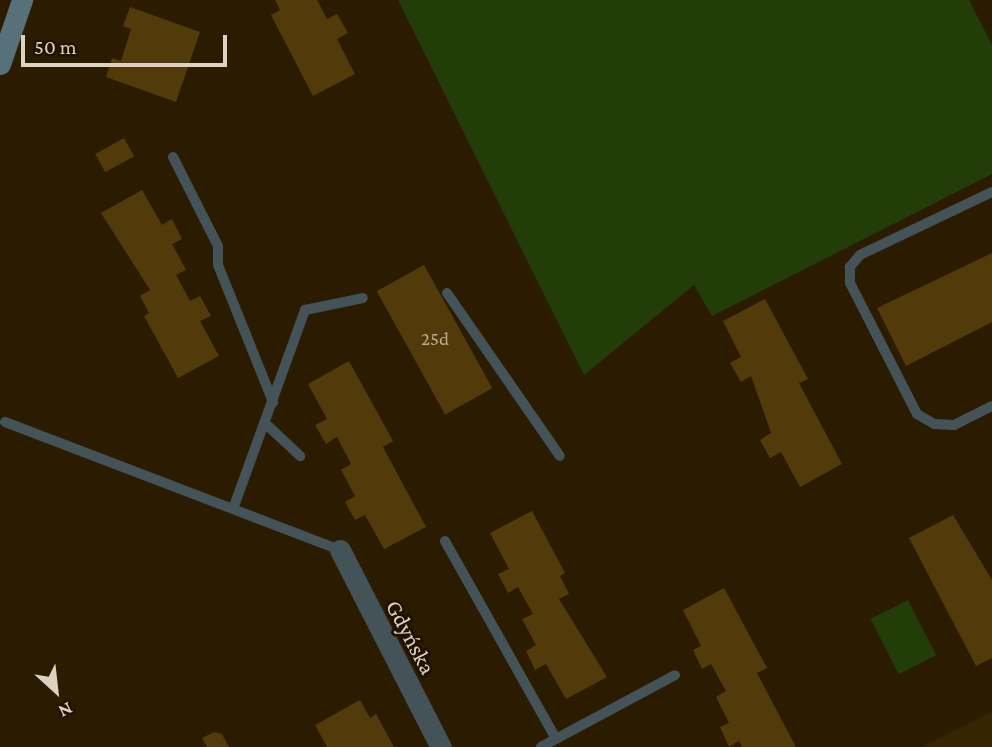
<!DOCTYPE html>
<html>
<head>
<meta charset="utf-8">
<style>
	body { margin:0 }
	#map { position:relative; width:992px; height:747px; overflow:hidden; background:#2b1c01; font-family:"Crimson Pro",serif }
	div>[style] { position:absolute }
	[style*='--x'] { left:calc(var(--x)*1px); top:calc(var(--y)*1px); width:calc(var(--w)*1px); rotate:calc(var(--a)*1deg) }
	.built>* { inset:0; background:#372400 }
	.green>* { inset:0; background:#223d08; transform-origin:0 0 }
	.building>* { inset:0; background:#533a0a; transform-origin:0 0 }
	.lane>* { height:10px; margin:-5px; padding:0 5px; transform-origin:5px; border-radius:5px; background:#435358 }
	.street>* { height:21px; margin:-10.5px; padding:0 10.5px; transform-origin:10.5px; border-radius:10.5px; background:#435358 }
	.secondary>* { height:21px; margin:-10.5px; padding:0 10.5px; transform-origin:10.5px; border-radius:10.5px; background:#577079 }
	span { translate:-50% -50%; white-space:nowrap; text-align:center; line-height:1.15; -webkit-text-stroke:6px #211300; paint-order:stroke }
	.number-label { font-size:19px; color:#b9ac94 }
	.number-label span { -webkit-text-stroke-width:0 }
	.street-label { font-size:23px; color:#dbd2c2 }
	.north { position:absolute; left:21px; top:656px; width:70px; height:70px; -webkit-text-stroke:5px #211300; paint-order:stroke; rotate:153deg; font-size:19px; font-weight:700; line-height:28px; text-align:center; color:#dbd2c2 }
	.north::after { content:''; display:block; margin:auto; width:24px; height:32px; background:#dbd2c2; clip-path:polygon(50% 0,100% 100%,50% 72%,0 100%) }
	.scale { position:absolute; left:21px; top:35px; width:206px; height:32px; box-sizing:border-box; border:4px solid #dbd2c2; border-top:0; padding-left:9px; font-size:21px; line-height:24px; white-space:nowrap; color:#dbd2c2; -webkit-text-stroke:5px #211300; paint-order:stroke }
</style>
</head>
<body>
<div id="map">
	<div class="built">
		<div style="clip-path:polygon(992px 712px,992px 747px,922px 747px)"></div>
	</div>
	<div class="green">
		<div style="clip-path:polygon(398px 0,969px 0,992px 45px,992px 174px,712px 316px,694px 285px,584px 375px)"></div>
		<div style="left:908px;top:600px;width:62px;height:42px;rotate:63deg"></div>
	</div>
	<div class="building">
		<div style="clip-path:polygon(275px 0,317px 0,327px 19px,337px 14px,348px 33px,337px 39px,355px 74px,313px 96px,271px 15px,280px 10px)"></div>
		<div style="clip-path:polygon(130px 7px,200px 32px,176px 102px,106px 77px,112px 58px,121px 61px,131px 29px,123px 26px)"></div>
		<div style="left:124px;top:138px;width:21px;height:33px;rotate:61deg"></div>
		<div style="clip-path:polygon(142px 190px,162px 225px,172px 219px,182px 239px,172px 244px,186px 270px,176px 275px,190px 301px,200px 296px,211px 316px,200px 321px,219px 356px,178px 378px,144px 316px,149px 313px,140px 296px,150px 290px,101px 213px)"></div>
		<div style="clip-path:polygon(992px 253px,992px 322px,906px 366px,877px 308px)"></div>
		<div style="left:424px;top:265px;width:141px;height:54px;rotate:61deg"></div>
		<div style="clip-path:polygon(765px 299px,808px 379px,799px 383px,842px 464px,800px 487px,781px 452px,770px 458px,760px 440px,771px 433px,751px 376px,741px 382px,730px 363px,741px 357px,723px 321px)"></div>
		<div style="clip-path:polygon(349px 361px,393px 441px,383px 447px,426px 527px,384px 549px,365px 515px,355px 520px,345px 502px,355px 496px,341px 470px,351px 464px,337px 437px,326px 444px,315px 425px,327px 419px,308px 384px)"></div>
		<div style="clip-path:polygon(532px 511px,565px 573px,560px 576px,569px 594px,559px 599px,607px 677px,566px 699px,546px 664px,535px 670px,526px 651px,536px 645px,522px 619px,533px 614px,518px 587px,508px 593px,498px 574px,509px 569px,490px 533px)"></div>
		<div style="clip-path:polygon(953px 515px,992px 580px,992px 658px,976px 666px,909px 538px)"></div>
		<div style="clip-path:polygon(724px 588px,767px 668px,757px 673px,796px 747px,742px 747px,739px 741px,729px 747px,720px 727px,729px 723px,716px 697px,726px 691px,711px 664px,702px 669px,693px 650px,701px 646px,683px 610px)"></div>
		<div style="clip-path:polygon(360px 700px,370px 718px,376px 714px,394px 747px,327px 747px,315px 725px)"></div>
		<div style="clip-path:polygon(214px 732px,222px 734px,229px 747px,207px 747px,202px 738px)"></div>
	</div>
	<div class="lane">
		<div style="--x:173;--y:157;--w:100;--a:63.2"></div>
		<div style="--x:218;--y:246;--w:19;--a:90"></div>
		<div style="--x:218;--y:265;--w:148;--a:68.1"></div>
		<div style="--x:992;--y:192;--w:146;--a:154.5"></div>
		<div style="--x:860;--y:255;--w:16;--a:130"></div>
		<div style="--x:850;--y:267;--w:16;--a:90"></div>
		<div style="--x:850;--y:283;--w:147;--a:62.9"></div>
		<div style="--x:917;--y:414;--w:20;--a:30"></div>
		<div style="--x:934;--y:424;--w:20;--a:3"></div>
		<div style="--x:954;--y:425;--w:42;--a:-26.6"></div>
		<div style="--x:447;--y:293;--w:198;--a:55.3"></div>
		<div style="--x:5;--y:422;--w:359;--a:20.9"></div>
		<div style="--x:266;--y:424;--w:47;--a:43.3"></div>
		<div style="--x:233;--y:509;--w:212;--a:-70.1"></div>
		<div style="--x:305;--y:310;--w:59;--a:-11.7"></div>
		<div style="--x:445;--y:541;--w:227;--a:60.7"></div>
		<div style="--x:541;--y:747;--w:152;--a:-28.2"></div>
	</div>
	<div class="street">
		<div style="--x:340;--y:550;--w:221;--a:62.9"></div>
	</div>
	<div class="secondary">
		<div style="--x:0;--y:64;--w:68;--a:-71"></div>
	</div>
	<div class="number-label">
		<span style="left:435px;top:339px">25d</span>
	</div>
	<div class="street-label">
		<span style="left:411px;top:637px;rotate:62deg">Gdyńska</span>
	</div>
	<div class="north">N</div>
	<div class="scale">50 m</div>
</div>
</body>
</html>
